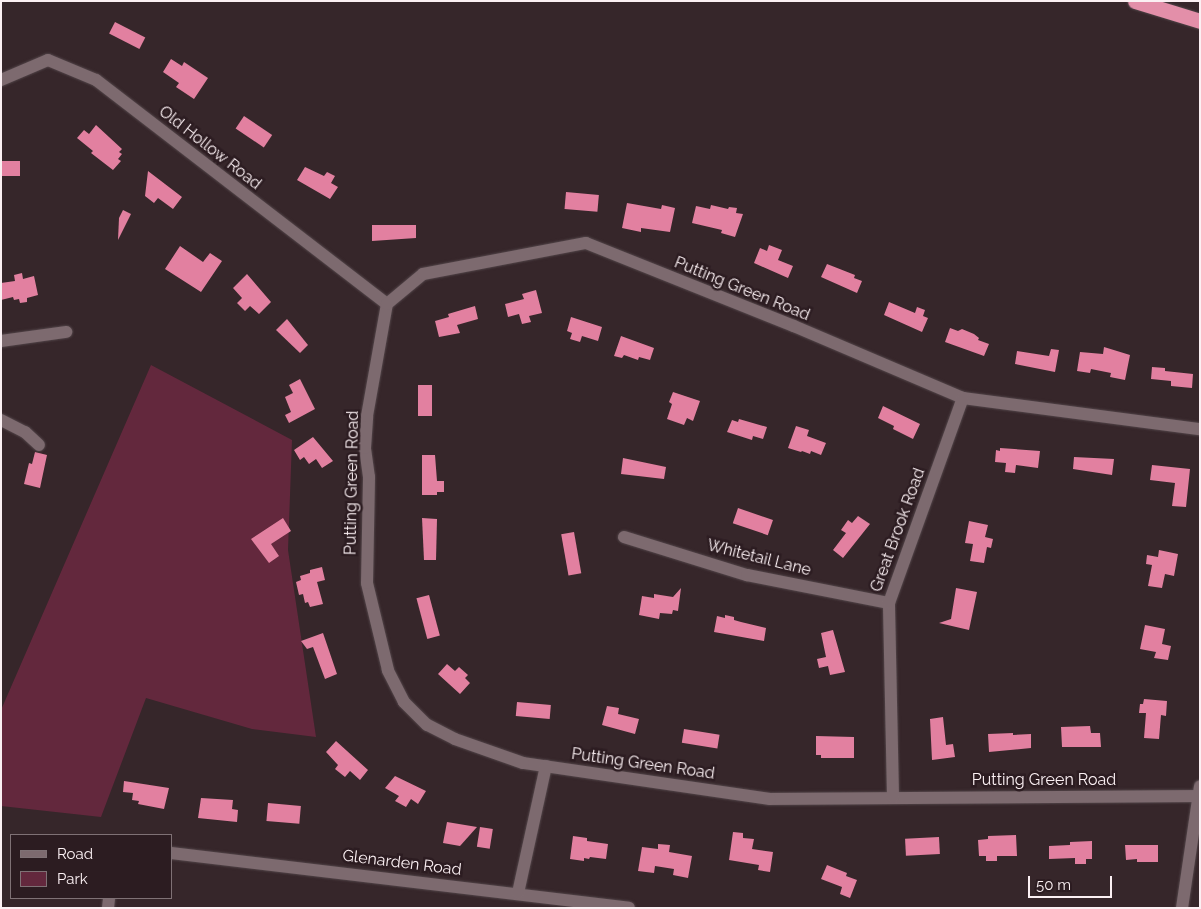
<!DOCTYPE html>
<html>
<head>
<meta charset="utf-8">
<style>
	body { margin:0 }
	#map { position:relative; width:1201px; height:909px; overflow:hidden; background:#36262a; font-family:Raleway,sans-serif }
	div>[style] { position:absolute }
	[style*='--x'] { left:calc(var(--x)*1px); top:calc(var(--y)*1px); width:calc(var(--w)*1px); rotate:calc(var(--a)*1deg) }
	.green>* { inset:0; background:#63283d }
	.building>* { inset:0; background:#e280a0; transform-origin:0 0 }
	.roads { filter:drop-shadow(0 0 1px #524549) drop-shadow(0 0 1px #524549) }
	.minor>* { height:12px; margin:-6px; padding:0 6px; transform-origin:6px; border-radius:6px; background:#7d6a6f }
	.highway>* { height:15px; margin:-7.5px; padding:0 7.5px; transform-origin:7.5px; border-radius:7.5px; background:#e38fa9 }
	span { translate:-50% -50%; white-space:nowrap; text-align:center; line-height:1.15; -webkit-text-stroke:5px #2c1c21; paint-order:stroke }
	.street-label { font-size:16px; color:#fbf0f3 }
	.frame { position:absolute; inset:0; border:2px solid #fbf0f3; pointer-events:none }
	.legend { position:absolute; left:10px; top:834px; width:162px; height:65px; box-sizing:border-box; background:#2c1c21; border:1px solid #7f7175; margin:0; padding:6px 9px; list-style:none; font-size:15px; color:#fbf0f3 }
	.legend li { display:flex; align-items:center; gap:10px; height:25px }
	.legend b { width:25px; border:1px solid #7f7175 }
	.scale { position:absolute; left:1028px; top:876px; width:84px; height:22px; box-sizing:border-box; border:2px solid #fbf0f3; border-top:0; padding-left:6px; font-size:15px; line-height:18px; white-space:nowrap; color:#fbf0f3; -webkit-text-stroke:4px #2c1c21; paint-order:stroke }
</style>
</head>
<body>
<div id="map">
	<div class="green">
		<div style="clip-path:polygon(151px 365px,292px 440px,288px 550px,316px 737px,252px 729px,146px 698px,101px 817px,1px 806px,1px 710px)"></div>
	</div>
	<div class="building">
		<div style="left:115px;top:22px;width:34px;height:13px;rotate:27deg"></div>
		<div style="clip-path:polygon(171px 59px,182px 66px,184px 62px,208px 78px,194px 99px,176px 87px,179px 83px,163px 72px)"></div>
		<div style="left:244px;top:116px;width:34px;height:15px;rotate:34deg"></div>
		<div style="clip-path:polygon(96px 125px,122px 149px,119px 152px,122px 154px,118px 159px,121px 161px,113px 170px,91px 153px,93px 151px,77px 138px,84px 130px,89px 134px)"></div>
		<div style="left:1px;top:161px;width:19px;height:15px"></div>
		<div style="clip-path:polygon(305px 167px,324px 176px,327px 172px,335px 176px,331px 183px,338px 187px,330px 199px,297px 180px)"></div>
		<div style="clip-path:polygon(148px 171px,182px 197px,173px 209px,158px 198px,154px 203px,145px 196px)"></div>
		<div style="left:566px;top:192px;width:33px;height:17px;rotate:5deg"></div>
		<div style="clip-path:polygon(627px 203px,661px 209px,662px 205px,675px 208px,670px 232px,641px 228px,641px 232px,622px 228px)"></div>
		<div style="clip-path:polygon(711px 205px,728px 209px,729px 207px,737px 208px,736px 213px,743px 214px,735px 237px,721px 233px,722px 230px,692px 223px,696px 206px,710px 209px)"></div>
		<div style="clip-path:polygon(123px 210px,131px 214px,118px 240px,119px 218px)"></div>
		<div style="clip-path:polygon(372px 225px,416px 225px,416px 238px,372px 241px)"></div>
		<div style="clip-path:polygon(769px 245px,782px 250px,778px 260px,793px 266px,788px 278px,754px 263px,760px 248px,767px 251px)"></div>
		<div style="clip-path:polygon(180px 246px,203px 262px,210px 253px,222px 261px,201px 292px,165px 269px)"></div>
		<div style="clip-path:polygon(827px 264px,855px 275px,854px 278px,862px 281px,857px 293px,821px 277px)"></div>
		<div style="clip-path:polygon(22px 273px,23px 279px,34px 276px,38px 295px,27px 298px,27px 302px,20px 303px,19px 299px,14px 300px,13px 297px,1px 300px,1px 283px,15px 281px,14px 275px)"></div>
		<div style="clip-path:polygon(247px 274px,271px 302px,259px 314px,250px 306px,245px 311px,237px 303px,242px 298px,233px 288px)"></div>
		<div style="clip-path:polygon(536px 290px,542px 313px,529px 316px,531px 322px,522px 324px,519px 314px,508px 317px,505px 304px,524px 299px,522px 294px)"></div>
		<div style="clip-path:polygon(889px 302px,915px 313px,917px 307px,925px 310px,923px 316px,928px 318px,922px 332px,884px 315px)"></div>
		<div style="clip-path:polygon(475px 306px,478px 319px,457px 325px,460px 333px,439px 337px,435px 321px,449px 317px,448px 314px)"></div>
		<div style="clip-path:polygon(571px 317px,602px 327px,598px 341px,582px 336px,580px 342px,570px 339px,572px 333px,567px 331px)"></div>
		<div style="clip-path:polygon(287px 319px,308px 345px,300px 353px,276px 330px)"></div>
		<div style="clip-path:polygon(950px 328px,958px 331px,962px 329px,974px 334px,979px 338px,978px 340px,989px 344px,984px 356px,945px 342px)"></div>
		<div style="clip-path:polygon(621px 336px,654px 348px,650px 360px,639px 357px,638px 360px,624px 355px,622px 358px,614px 356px)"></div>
		<div style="clip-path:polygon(1104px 347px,1130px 355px,1125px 380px,1110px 377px,1111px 373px,1091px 369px,1090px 373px,1077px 371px,1080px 352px,1103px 354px)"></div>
		<div style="clip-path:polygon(1051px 349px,1059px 350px,1055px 372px,1015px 364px,1017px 351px,1049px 356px)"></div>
		<div style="clip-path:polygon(1152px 367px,1165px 368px,1165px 371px,1193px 374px,1192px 388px,1171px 386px,1171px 381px,1151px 379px)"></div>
		<div style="clip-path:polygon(300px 379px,315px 409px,289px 423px,285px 415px,291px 412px,285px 397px,293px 393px,289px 385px)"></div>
		<div style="left:418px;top:385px;width:14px;height:31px"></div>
		<div style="clip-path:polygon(673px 392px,700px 401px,693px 421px,687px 418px,684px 425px,667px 419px,672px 404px,669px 402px)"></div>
		<div style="clip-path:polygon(883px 406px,920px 424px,913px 439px,893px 429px,894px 426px,878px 418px)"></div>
		<div style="clip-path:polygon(739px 419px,767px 427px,763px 439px,753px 436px,752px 440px,727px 432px,732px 420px,738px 422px)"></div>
		<div style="clip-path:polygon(796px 426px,809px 430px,807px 436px,826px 443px,821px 455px,811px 451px,810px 454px,802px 451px,801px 452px,788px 448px)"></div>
		<div style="clip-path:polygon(313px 437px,333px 461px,322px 468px,316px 459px,309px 464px,304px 457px,300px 460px,294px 450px)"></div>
		<div style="clip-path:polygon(1000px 448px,1040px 451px,1038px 468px,1016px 465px,1015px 473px,1005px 472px,1006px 463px,995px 462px,996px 450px,1000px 451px)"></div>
		<div style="clip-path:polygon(35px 452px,47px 455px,40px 488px,24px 484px,29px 463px,32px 464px)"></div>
		<div style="clip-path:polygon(422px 455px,435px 455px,437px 481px,444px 481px,444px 492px,437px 492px,437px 495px,422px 495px)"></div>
		<div style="clip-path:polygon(1074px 457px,1114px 459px,1112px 475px,1073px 469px)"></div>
		<div style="clip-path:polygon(623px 458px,666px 467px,664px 479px,621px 474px)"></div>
		<div style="clip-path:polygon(1152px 465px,1190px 469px,1186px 507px,1172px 506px,1175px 483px,1150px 480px)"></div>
		<div style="left:738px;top:508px;width:37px;height:16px;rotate:19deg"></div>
		<div style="clip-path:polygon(858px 516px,870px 524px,843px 558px,833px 550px,846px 533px,841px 530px,848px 520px,852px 523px)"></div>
		<div style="clip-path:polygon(283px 518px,291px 531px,271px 544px,279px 556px,269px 563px,251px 539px)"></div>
		<div style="clip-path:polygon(422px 518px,437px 519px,436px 560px,424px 560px)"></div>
		<div style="clip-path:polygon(969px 521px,988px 525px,985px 537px,993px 539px,991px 548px,987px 547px,984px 563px,970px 561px,973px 544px,965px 543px)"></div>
		<div style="left:574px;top:532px;width:42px;height:13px;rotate:80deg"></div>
		<div style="clip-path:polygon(1159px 550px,1178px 554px,1174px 576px,1165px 574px,1162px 588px,1148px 586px,1152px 565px,1146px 564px,1147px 555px,1158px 557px)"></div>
		<div style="clip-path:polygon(322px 567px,325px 580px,317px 582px,323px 604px,310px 607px,308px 602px,305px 603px,303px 594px,299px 595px,296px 582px,301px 580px,300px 576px,310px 573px,310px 570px)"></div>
		<div style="clip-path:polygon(681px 588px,678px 611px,673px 610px,672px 614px,660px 613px,659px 619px,639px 615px,642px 596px,654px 598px,654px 594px,673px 597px)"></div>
		<div style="clip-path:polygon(956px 588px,977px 592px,969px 630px,939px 623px,951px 619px)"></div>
		<div style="left:429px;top:595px;width:42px;height:13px;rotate:75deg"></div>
		<div style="clip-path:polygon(725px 615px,734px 617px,734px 620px,741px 622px,766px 628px,764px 641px,714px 632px,717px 616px,725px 618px)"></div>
		<div style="clip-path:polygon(1145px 625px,1165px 629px,1162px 644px,1171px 646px,1168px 660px,1154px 658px,1156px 652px,1140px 649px)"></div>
		<div style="clip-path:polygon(833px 630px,845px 672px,830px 675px,828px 666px,819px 668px,817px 659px,826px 657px,821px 633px)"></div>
		<div style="clip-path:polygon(323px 633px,337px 674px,325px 679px,313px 647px,307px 649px,301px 641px)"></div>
		<div style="clip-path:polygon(447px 664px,455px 671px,459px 667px,468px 675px,465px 678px,470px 683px,460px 694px,438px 674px)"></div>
		<div style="clip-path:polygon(1144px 699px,1167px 701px,1166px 716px,1161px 715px,1159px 739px,1144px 738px,1146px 713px,1139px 713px,1140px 704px,1143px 704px)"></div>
		<div style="left:517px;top:702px;width:34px;height:14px;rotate:5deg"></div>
		<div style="clip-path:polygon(607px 706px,619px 708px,618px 714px,639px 719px,635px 734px,602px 725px)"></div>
		<div style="clip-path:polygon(943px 717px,946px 745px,953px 744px,955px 757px,932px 760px,930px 719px)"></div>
		<div style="clip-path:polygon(1090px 726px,1091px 733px,1100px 733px,1101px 747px,1062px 747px,1061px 727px)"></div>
		<div style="left:684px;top:729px;width:36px;height:14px;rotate:9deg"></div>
		<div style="clip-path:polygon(1013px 733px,1013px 735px,1031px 734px,1031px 748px,989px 752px,988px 734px)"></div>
		<div style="clip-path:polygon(816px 736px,854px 737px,854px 758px,821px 758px,821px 755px,816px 755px)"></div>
		<div style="clip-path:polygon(336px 741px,368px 770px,360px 780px,350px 771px,345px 777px,335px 769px,338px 765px,326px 752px)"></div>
		<div style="clip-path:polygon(395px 776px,426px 791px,418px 804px,411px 799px,406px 807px,395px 801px,399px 796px,385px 788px)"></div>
		<div style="clip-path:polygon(124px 781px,169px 788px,164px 809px,138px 804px,139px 801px,132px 800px,133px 793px,123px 792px)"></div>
		<div style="clip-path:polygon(201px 798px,233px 800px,232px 809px,238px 810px,237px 822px,198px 818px)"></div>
		<div style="left:268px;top:803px;width:33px;height:18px;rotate:5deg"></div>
		<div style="clip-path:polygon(447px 822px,477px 827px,460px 846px,443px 843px)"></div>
		<div style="left:480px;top:827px;width:13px;height:20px;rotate:9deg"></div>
		<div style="clip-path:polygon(733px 832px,743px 833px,743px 838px,754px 839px,752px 849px,773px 852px,770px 872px,758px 870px,759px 865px,729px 860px)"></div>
		<div style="clip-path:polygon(1016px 835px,1017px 856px,997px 856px,997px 861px,986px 861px,986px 856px,979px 856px,978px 840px,988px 839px,988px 836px)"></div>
		<div style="clip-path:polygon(573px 836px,587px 838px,587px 841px,608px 844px,606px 859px,590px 857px,589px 859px,584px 858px,584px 861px,570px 859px)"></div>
		<div style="left:939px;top:837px;width:17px;height:34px;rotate:87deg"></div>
		<div style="clip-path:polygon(1092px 841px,1092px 859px,1086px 859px,1086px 864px,1075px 864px,1075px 858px,1049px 859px,1049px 846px,1070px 845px,1070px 842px)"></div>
		<div style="clip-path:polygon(658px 844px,670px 845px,669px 852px,692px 856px,688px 878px,673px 875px,674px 869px,655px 866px,654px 873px,638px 871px,642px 847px,658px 849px)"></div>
		<div style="clip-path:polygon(1125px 845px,1158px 845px,1158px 862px,1137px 862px,1137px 859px,1126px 860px)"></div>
		<div style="clip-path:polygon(827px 865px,847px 873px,846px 876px,857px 880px,850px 898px,840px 894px,842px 887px,821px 879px)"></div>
	</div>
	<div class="roads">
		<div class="minor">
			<div style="--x:1;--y:80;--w:51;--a:-23.1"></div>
			<div style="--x:48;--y:60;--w:52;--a:22.6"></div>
			<div style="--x:96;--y:80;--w:367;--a:37.6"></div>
			<div style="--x:1;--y:341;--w:66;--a:-7.9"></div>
			<div style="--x:1;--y:420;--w:27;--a:27"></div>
			<div style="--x:25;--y:432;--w:19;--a:43"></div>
			<div style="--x:624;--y:537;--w:129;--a:17.2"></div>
			<div style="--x:747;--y:575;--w:145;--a:11.2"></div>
			<div style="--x:1198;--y:796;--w:428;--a:179.6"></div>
			<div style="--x:770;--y:799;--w:250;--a:-171.7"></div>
			<div style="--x:523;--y:763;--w:72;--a:-160.6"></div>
			<div style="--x:455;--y:739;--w:31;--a:-153"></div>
			<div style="--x:427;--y:725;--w:33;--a:-135"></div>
			<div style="--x:404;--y:702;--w:36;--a:-117"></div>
			<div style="--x:388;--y:670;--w:89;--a:-103.6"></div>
			<div style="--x:367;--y:583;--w:106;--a:-88.9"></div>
			<div style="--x:369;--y:477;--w:29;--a:-98"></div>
			<div style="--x:365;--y:448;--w:32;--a:-86"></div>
			<div style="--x:367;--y:416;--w:114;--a:-79.9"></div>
			<div style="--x:387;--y:304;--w:47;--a:-39.8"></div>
			<div style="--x:423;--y:274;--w:166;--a:-10.8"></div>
			<div style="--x:586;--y:243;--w:224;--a:21.8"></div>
			<div style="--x:794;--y:326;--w:184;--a:23.1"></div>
			<div style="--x:963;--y:398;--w:239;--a:7.5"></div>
			<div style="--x:893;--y:797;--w:194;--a:-91.2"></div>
			<div style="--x:889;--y:603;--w:218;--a:-70.2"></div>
			<div style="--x:171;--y:853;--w:461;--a:6.8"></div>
			<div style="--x:518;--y:893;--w:130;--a:-77.6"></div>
			<div style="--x:108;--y:908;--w:10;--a:-84"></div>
			<div style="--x:1182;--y:908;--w:123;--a:-81.6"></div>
		</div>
		<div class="highway">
			<div style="--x:1135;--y:1;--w:68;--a:17.1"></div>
		</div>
	</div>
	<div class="street-label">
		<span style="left:210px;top:148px;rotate:38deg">Old Hollow Road</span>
		<span style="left:742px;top:289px;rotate:22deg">Putting Green Road</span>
		<span style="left:352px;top:483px;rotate:-89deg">Putting Green Road</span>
		<span style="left:898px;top:530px;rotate:-70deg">Great Brook Road</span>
		<span style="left:759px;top:558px;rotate:14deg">Whitetail Lane</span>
		<span style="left:643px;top:764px;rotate:8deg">Putting Green Road</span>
		<span style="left:1044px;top:780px">Putting Green Road</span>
		<span style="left:402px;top:863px;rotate:7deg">Glenarden Road</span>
	</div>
	<div class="frame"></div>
	<ul class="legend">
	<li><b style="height:6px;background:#7d6a6f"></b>Road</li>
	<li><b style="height:14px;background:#63283d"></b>Park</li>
	</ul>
	<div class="scale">50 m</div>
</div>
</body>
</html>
